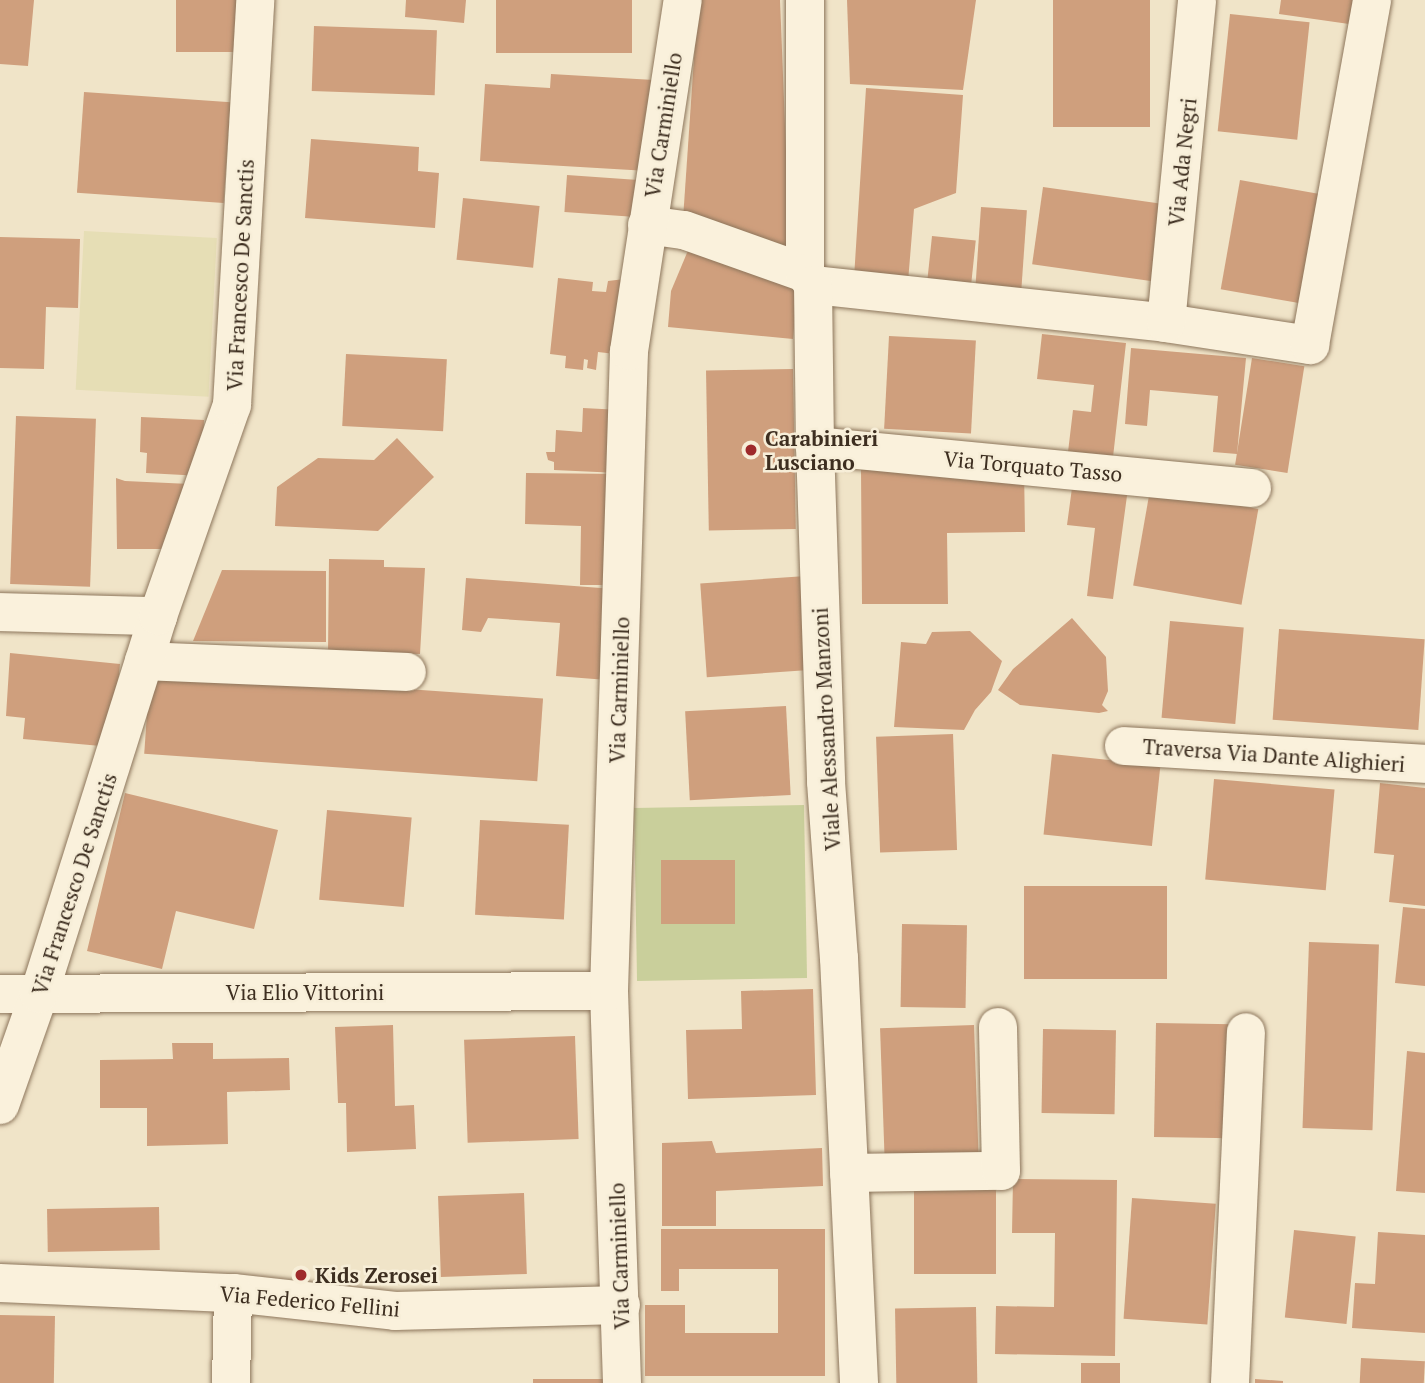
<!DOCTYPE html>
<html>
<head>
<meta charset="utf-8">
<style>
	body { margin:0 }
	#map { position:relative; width:1425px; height:1383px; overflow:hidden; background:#f0e4c8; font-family:"PT Serif",serif }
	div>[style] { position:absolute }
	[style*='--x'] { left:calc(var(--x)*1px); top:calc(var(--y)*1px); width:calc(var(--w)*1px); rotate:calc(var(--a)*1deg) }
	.farmland>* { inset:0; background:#e6deb5; transform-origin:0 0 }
	.green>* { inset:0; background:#c9cf9b; transform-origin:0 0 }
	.building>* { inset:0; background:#cf9f7d; transform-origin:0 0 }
	.roads { filter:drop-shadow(0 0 2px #8d765c) drop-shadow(0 0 2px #8d765c) }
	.minor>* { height:38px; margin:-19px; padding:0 19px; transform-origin:19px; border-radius:19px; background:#faf1dc }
	.tertiary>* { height:38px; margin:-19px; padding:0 19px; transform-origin:19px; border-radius:19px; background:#faf1dc }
	.dots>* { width:19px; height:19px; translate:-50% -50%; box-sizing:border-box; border:4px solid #f7eed8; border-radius:50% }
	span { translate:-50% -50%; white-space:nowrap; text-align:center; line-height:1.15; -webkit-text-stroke:5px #f7eed8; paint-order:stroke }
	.street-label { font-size:21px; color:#3d2e20 }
	.poi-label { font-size:21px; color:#3d2e20; font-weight:700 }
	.left { translate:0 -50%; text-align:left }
</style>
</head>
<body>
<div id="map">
	<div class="farmland">
		<div style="left:84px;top:231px;width:133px;height:159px;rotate:3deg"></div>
	</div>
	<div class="green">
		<div style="left:804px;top:805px;width:173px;height:170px;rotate:89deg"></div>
	</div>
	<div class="building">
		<div style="clip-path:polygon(0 0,34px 0,28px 66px,0 64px)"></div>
		<div style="left:176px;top:0;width:65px;height:52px"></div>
		<div style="clip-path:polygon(406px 0,466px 0,464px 23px,405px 17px)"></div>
		<div style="left:496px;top:0;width:136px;height:53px"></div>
		<div style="clip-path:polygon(698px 0,780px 0,790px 252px,683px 219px)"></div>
		<div style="clip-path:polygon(847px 0,976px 0,963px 90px,850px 84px)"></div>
		<div style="left:1053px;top:0;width:97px;height:127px"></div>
		<div style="clip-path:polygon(1281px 0,1359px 0,1356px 25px,1279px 14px)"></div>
		<div style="left:1230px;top:14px;width:80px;height:118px;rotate:6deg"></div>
		<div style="left:314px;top:26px;width:123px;height:65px;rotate:2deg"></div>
		<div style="clip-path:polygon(551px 74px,654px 80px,648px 171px,480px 161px,485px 84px,550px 88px)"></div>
		<div style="clip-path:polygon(866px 88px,963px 95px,956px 193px,914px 209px,908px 282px,854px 278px)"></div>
		<div style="left:84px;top:92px;width:147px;height:101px;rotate:4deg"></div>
		<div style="clip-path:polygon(311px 139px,419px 147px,418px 171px,439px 173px,435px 228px,305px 218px)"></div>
		<div style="left:567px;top:175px;width:75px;height:37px;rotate:4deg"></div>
		<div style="left:1240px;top:180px;width:88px;height:111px;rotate:10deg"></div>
		<div style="left:1043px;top:187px;width:125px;height:78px;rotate:8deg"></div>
		<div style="left:463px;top:198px;width:77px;height:62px;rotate:6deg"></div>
		<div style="left:981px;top:207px;width:46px;height:87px;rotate:4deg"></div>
		<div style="left:932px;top:236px;width:44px;height:45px;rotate:6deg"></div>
		<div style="clip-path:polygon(0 237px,80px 239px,78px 308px,46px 307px,44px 369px,0 368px)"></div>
		<div style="clip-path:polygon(692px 241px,798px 281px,793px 339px,668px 327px,671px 291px)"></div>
		<div style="clip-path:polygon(558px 278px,593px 282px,592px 291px,606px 292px,608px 281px,633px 278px,624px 355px,598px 352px,596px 370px,587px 368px,588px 360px,584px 359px,583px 370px,565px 368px,566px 356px,550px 354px)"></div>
		<div style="clip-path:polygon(1042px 334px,1126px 343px,1113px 457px,1068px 452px,1073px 410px,1091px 412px,1094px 385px,1037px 379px)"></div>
		<div style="left:889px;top:336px;width:87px;height:93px;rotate:3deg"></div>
		<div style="clip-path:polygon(1131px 348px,1246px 358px,1237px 454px,1213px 452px,1218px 396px,1150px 390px,1147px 426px,1125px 424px)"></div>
		<div style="left:346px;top:354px;width:101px;height:72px;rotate:3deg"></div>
		<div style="left:1252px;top:358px;width:53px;height:108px;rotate:9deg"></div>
		<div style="left:793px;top:369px;width:160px;height:87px;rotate:89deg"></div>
		<div style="clip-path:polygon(583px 408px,621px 410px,619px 473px,554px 470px,554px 462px,548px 460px,546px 452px,555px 452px,556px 430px,582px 432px)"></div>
		<div style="left:16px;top:416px;width:80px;height:168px;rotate:2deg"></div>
		<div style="clip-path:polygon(141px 417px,204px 420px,202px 476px,146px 473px,147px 453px,140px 452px)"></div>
		<div style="clip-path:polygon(397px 438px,434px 477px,378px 531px,275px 526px,277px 487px,318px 458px,374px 460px)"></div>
		<div style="clip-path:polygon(1024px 467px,1025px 532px,947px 533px,948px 604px,862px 604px,861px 470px)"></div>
		<div style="clip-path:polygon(526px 473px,620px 474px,618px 585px,580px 585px,581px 526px,525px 524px)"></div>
		<div style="clip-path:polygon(1074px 473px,1129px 481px,1113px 599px,1087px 596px,1095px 528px,1067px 525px)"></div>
		<div style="clip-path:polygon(116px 478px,125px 481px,190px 484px,174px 549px,117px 549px)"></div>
		<div style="left:1150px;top:490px;width:110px;height:97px;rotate:10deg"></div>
		<div style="clip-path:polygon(329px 559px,384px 560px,384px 567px,425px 568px,420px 654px,328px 652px)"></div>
		<div style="clip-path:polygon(222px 570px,326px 571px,326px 642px,193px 641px)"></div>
		<div style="left:806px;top:576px;width:94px;height:106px;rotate:86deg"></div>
		<div style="clip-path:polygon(466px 578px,614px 589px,607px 680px,556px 676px,560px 623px,488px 618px,481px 632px,462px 630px)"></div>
		<div style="clip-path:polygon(1072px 618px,1106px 657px,1108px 691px,1102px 705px,1108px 711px,1099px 713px,1020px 705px,998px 690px,1013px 669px)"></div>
		<div style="left:1170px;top:621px;width:74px;height:97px;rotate:5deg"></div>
		<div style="left:1279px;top:629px;width:146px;height:91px;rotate:4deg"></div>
		<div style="clip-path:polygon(970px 631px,1002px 661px,991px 692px,975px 710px,964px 730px,894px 727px,901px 642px,926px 644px,932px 632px)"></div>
		<div style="clip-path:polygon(10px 653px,120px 664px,112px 747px,23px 739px,25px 718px,6px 716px)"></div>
		<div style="left:150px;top:671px;width:394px;height:83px;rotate:4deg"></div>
		<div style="left:786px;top:706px;width:89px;height:101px;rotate:87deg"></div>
		<div style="left:953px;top:734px;width:116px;height:77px;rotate:88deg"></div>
		<div style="left:1052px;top:754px;width:109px;height:81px;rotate:6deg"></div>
		<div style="left:1214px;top:779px;width:121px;height:101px;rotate:5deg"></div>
		<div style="clip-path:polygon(1380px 783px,1425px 788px,1425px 906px,1389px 902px,1394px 855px,1374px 853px)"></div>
		<div style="clip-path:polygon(125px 793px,278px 830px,254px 929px,176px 911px,162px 969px,87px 951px)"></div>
		<div style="left:327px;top:810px;width:85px;height:90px;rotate:5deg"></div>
		<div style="left:480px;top:820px;width:89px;height:95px;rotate:3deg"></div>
		<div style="left:661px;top:860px;width:74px;height:64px"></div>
		<div style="left:1024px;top:886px;width:143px;height:93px"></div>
		<div style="clip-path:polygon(1403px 907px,1425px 909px,1425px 986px,1395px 983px)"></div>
		<div style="left:902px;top:924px;width:65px;height:83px;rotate:1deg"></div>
		<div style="left:1309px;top:942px;width:70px;height:186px;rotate:2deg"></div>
		<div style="clip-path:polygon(813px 989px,816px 1095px,688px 1099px,686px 1030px,742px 1029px,741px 991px)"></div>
		<div style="left:1156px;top:1023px;width:77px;height:114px;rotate:1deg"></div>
		<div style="clip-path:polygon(393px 1025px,395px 1106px,414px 1105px,416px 1149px,347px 1152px,346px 1103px,338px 1103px,335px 1027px)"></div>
		<div style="left:974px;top:1025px;width:137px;height:94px;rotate:88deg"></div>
		<div style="left:1043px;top:1029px;width:73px;height:84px;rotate:1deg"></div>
		<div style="left:575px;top:1036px;width:103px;height:111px;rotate:88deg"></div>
		<div style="clip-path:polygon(172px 1043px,213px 1043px,213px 1059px,289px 1058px,290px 1090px,227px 1092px,228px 1144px,147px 1146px,147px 1108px,100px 1108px,100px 1060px,173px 1059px)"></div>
		<div style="clip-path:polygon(1407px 1051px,1425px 1053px,1425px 1193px,1396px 1191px)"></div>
		<div style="clip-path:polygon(712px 1141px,716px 1153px,822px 1148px,823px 1186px,716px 1191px,716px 1226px,662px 1226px,662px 1143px)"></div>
		<div style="clip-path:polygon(1013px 1179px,1117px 1180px,1115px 1356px,995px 1354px,996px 1306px,1054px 1307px,1055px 1233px,1012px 1233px)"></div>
		<div style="left:914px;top:1181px;width:82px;height:93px"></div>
		<div style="left:524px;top:1193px;width:81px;height:86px;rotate:88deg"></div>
		<div style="left:1132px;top:1198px;width:84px;height:121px;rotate:4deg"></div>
		<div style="left:159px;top:1207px;width:43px;height:112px;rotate:89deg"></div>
		<div style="clip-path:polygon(661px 1229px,825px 1229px,825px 1376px,645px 1376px,645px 1305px,685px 1305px,685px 1333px,778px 1333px,778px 1269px,679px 1269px,679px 1291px,661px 1291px)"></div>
		<div style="left:1294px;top:1230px;width:62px;height:88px;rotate:6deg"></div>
		<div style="clip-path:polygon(1378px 1232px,1425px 1235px,1425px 1333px,1352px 1328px,1355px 1283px,1375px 1284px)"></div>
		<div style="left:976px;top:1307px;width:76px;height:81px;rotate:89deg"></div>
		<div style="left:0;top:1315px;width:55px;height:68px;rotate:1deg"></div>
		<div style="left:1361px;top:1358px;width:64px;height:25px;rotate:3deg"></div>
		<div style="left:1081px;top:1363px;width:39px;height:20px"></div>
		<div style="left:533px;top:1379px;width:75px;height:4px"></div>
		<div style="clip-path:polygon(1255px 1379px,1283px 1381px,1283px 1383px,1255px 1383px)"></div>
	</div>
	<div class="roads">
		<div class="minor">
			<div style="--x:647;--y:225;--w:37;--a:8"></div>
			<div style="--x:684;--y:230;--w:128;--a:19.6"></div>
			<div style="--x:813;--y:285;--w:355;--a:6.1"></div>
			<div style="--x:1166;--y:323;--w:146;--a:8.7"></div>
			<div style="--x:1310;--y:345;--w:351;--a:-79.8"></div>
			<div style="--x:1166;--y:323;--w:324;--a:-84.5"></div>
			<div style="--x:815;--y:446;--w:439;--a:5.5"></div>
			<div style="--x:0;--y:612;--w:158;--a:1.5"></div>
			<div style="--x:144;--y:661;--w:263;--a:2.4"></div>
			<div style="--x:1124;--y:746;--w:302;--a:3.4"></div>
			<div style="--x:0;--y:994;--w:609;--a:-0.28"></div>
			<div style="--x:0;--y:1105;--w:118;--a:-70.6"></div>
			<div style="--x:39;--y:994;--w:396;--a:-72.5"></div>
			<div style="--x:158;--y:616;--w:224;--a:-70.7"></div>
			<div style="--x:232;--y:405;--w:406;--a:-86.7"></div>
			<div style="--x:849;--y:1173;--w:152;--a:-0.8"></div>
			<div style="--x:1001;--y:1171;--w:144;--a:-91.2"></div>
			<div style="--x:0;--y:1283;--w:233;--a:2.5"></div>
			<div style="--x:233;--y:1293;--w:163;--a:6.3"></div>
			<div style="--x:395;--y:1311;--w:226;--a:-1.5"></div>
			<div style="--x:231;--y:1383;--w:90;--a:-88.7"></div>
			<div style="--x:622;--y:1383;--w:392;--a:-91.9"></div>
			<div style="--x:609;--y:991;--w:640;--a:-88.21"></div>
			<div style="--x:629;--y:351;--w:355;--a:-81.3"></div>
			<div style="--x:1230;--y:1383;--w:351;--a:-87.4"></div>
		</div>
		<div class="tertiary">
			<div style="--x:805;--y:0;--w:273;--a:90"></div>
			<div style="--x:805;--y:273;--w:14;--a:56"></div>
			<div style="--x:813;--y:285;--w:161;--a:89.3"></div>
			<div style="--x:815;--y:446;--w:336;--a:88.1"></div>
			<div style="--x:826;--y:782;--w:176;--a:85.8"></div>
			<div style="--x:839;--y:958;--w:425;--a:87.3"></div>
		</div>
	</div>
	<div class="dots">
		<div style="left:751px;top:450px;background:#9e2a2b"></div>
		<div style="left:301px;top:1275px;background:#9e2a2b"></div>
	</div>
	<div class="street-label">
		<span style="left:663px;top:125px;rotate:-81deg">Via Carminiello</span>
		<span style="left:1182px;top:162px;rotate:-84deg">Via Ada Negri</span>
		<span style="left:240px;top:275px;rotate:-87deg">Via Francesco De Sanctis</span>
		<span style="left:1033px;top:466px;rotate:5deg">Via Torquato Tasso</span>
		<span style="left:619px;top:690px;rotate:-88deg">Via Carminiello</span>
		<span style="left:826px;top:729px;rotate:-93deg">Viale Alessandro Manzoni</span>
		<span style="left:1274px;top:755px;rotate:4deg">Traversa Via Dante Alighieri</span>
		<span style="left:74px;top:884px;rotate:-72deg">Via Francesco De Sanctis</span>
		<span style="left:305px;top:992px">Via Elio Vittorini</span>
		<span style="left:619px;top:1256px;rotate:-92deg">Via Carminiello</span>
		<span style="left:310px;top:1301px;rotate:5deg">Via Federico Fellini</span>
	</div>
	<div class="poi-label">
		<span class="left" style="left:765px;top:450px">Carabinieri<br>Lusciano</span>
		<span class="left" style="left:315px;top:1275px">Kids Zerosei</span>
	</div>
</div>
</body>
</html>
